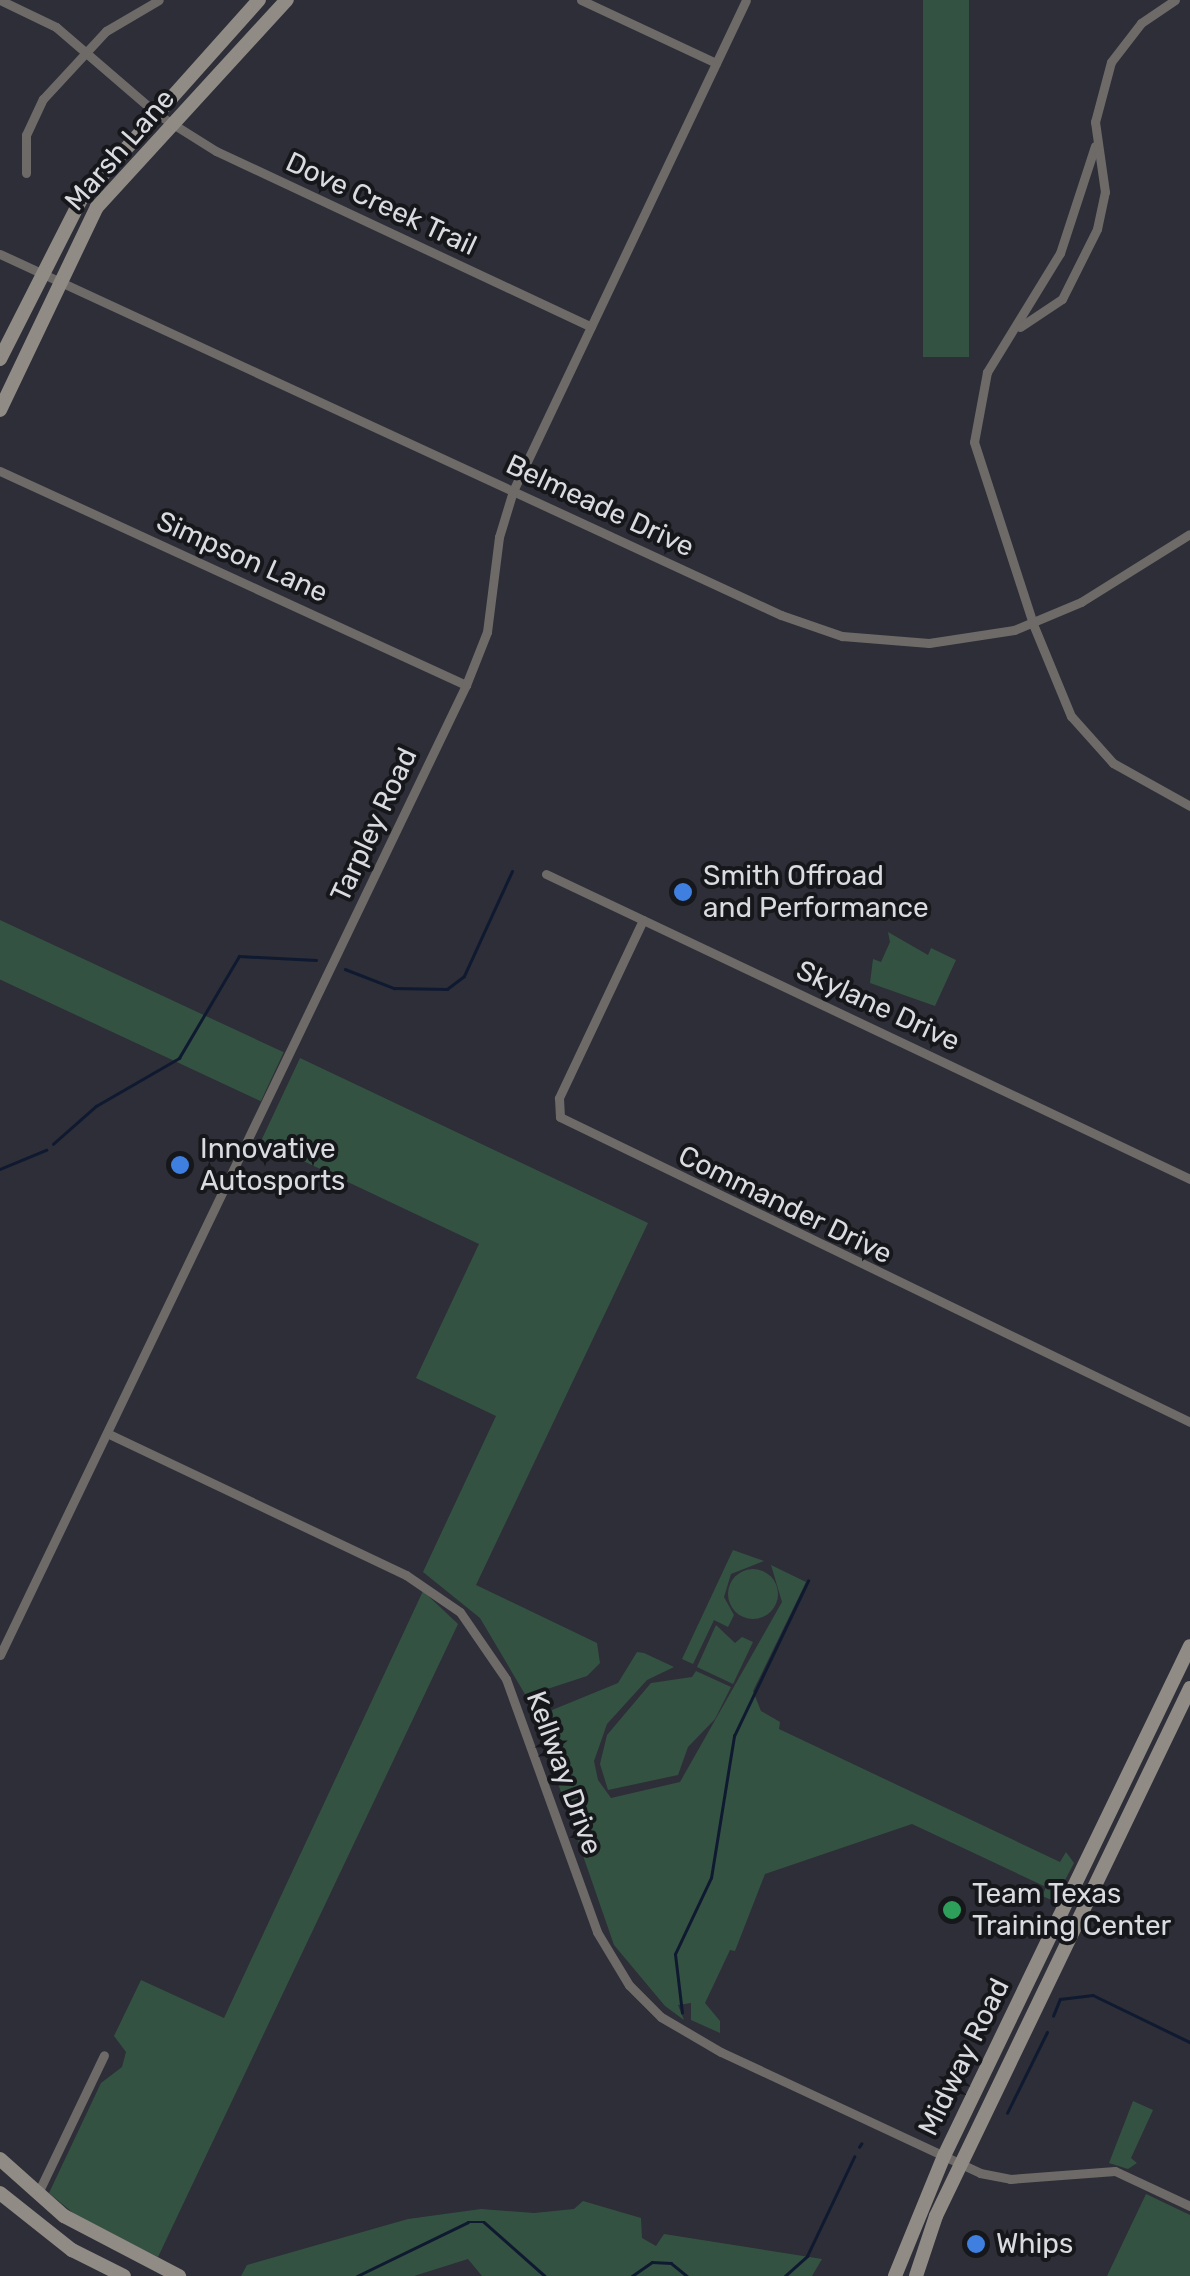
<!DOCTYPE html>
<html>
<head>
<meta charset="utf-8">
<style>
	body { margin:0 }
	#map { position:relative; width:1190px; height:2276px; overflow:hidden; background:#2d2e37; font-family:Rubik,sans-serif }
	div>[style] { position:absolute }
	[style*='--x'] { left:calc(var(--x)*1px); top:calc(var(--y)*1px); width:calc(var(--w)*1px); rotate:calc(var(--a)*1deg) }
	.green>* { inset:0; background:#345242; transform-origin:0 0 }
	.round { border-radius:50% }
	.stream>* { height:2.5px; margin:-1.25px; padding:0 1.25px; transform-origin:1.25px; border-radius:1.25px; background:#0f1a31 }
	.minor>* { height:9px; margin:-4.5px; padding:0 4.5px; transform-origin:4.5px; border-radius:4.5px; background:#6e6a67 }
	.secondary>* { height:14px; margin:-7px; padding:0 7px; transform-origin:7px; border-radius:7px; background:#918b86 }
	.dots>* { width:28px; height:28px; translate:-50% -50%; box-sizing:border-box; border:5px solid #16171b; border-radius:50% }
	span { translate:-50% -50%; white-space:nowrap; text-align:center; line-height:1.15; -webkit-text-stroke:8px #16171b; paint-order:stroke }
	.street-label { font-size:28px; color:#dadbe0 }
	.poi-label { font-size:28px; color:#dadbe0 }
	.left { translate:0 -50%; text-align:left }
</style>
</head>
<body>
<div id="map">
	<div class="green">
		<div style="left:923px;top:0;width:46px;height:357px"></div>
		<div style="left:0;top:920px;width:313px;height:54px;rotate:25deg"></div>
		<div style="clip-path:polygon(888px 932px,928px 955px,931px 948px,956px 960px,935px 1006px,870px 983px,873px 959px,881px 962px,890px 942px)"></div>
		<div style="clip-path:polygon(300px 1058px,648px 1223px,476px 1585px,597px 1643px,600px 1663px,587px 1676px,526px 1696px,480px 1618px,423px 1572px,496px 1416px,416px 1378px,479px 1244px,261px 1141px)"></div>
		<div style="clip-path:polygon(733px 1550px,764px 1561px,731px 1574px,724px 1597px,734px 1615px,728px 1627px,714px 1620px,693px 1664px,682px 1659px)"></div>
		<div style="clip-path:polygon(771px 1565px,806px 1582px,753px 1691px,761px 1711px,780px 1722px,779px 1729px,1060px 1862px,1066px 1852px,1074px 1863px,1054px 1901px,1042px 1896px,1046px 1887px,912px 1824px,765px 1874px,735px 1951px,730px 1950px,705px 2003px,720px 2021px,720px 2033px,691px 2020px,691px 2003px,678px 2005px,684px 2020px,665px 2006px,614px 1945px,535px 1717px,618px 1683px,637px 1652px,644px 1653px,674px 1667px,647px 1680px,607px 1724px,594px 1761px,598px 1780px,611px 1798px,680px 1782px,782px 1602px)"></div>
		<div class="round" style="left:728px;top:1569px;width:50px;height:50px"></div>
		<div style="clip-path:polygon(423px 1591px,458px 1624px,158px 2257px,78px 2217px,49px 2193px,101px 2083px,122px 2067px,126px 2052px,114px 2036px,141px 1980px,224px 2018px)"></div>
		<div style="clip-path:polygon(716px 1625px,735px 1643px,742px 1637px,753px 1642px,733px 1684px,697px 1667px)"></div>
		<div style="clip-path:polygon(696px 1671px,731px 1687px,715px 1719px,688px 1747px,678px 1775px,608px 1790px,600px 1764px,607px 1735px,651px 1683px,692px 1677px)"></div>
		<div style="clip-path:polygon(1133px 2101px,1153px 2110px,1131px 2158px,1137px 2163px,1128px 2169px,1109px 2163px)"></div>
		<div style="clip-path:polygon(1146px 2194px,1190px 2215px,1190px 2276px,1107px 2276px)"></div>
		<div style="clip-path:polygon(583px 2201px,641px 2218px,642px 2238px,656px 2246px,664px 2234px,822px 2259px,812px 2276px,482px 2276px,468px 2259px,414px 2276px,241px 2276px,247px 2265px,408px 2219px,481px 2209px,534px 2213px,574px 2209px)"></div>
	</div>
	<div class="stream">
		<div style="--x:345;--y:969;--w:53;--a:21.2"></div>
		<div style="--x:394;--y:988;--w:53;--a:1.1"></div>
		<div style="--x:447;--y:989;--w:21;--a:-37"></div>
		<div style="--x:464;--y:976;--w:115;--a:-65.4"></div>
		<div style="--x:53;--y:1144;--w:57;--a:-41.5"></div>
		<div style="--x:96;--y:1106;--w:96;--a:-30"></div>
		<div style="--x:179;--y:1058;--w:118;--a:-59.5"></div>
		<div style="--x:239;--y:956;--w:77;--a:3"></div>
		<div style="--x:0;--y:1169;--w:50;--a:-22.4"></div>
		<div style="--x:682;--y:2013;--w:59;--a:-96.8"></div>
		<div style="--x:675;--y:1954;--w:84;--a:-64.7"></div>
		<div style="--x:711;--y:1878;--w:144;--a:-80.8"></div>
		<div style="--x:734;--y:1736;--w:172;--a:-64.5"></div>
		<div style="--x:1053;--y:2016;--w:18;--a:-68"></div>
		<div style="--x:1060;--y:1999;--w:33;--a:-7"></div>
		<div style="--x:1093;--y:1995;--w:108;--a:25.9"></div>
		<div style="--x:1007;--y:2113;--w:90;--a:-63.7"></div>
		<div style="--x:859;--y:2147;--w:4;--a:-56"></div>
		<div style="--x:357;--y:2276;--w:123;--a:-25.9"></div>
		<div style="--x:468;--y:2222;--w:16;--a:0"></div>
		<div style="--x:484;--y:2222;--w:81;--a:41.5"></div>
		<div style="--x:632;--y:2276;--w:24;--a:-35"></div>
		<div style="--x:652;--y:2262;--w:19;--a:3"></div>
		<div style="--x:671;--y:2263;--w:21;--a:39"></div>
		<div style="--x:785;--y:2276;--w:30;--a:-42"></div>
		<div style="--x:807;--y:2256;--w:110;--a:-64.6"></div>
	</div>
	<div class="minor">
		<div style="--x:0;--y:0;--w:62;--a:25.7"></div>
		<div style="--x:56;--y:27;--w:133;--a:40.7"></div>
		<div style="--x:157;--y:114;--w:70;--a:32.1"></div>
		<div style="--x:216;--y:151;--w:414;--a:25.1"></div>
		<div style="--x:581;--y:0;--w:149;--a:25"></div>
		<div style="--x:1095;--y:146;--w:113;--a:108.1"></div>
		<div style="--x:1060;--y:253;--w:140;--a:121.5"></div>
		<div style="--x:987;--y:372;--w:71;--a:100.5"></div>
		<div style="--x:974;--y:442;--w:191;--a:72"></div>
		<div style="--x:1033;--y:624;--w:100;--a:67.6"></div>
		<div style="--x:1071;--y:716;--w:63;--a:48.2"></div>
		<div style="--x:1113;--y:763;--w:88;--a:29.2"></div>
		<div style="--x:26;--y:173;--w:38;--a:-90"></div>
		<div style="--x:26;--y:135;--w:40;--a:-65"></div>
		<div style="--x:43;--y:99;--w:93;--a:-47.2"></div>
		<div style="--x:106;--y:31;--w:61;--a:-30.3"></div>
		<div style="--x:0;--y:254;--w:860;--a:24.81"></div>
		<div style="--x:781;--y:615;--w:65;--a:19"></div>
		<div style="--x:842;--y:636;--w:87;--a:4.6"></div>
		<div style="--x:929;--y:643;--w:86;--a:-8.7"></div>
		<div style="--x:1014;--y:630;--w:73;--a:-22.7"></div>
		<div style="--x:1081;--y:602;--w:128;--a:-32"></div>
		<div style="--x:1020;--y:327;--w:50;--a:-33.7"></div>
		<div style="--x:1062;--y:299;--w:78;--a:-63.4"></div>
		<div style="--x:1097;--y:229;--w:38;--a:-78"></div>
		<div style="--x:1105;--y:192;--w:71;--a:-98.1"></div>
		<div style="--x:1095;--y:122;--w:62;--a:-75.1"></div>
		<div style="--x:1111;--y:62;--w:49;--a:-52.4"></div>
		<div style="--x:1141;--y:23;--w:41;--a:-34.1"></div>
		<div style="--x:0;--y:471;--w:513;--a:24.67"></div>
		<div style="--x:546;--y:874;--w:713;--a:25.34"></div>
		<div style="--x:643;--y:920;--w:197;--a:115.3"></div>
		<div style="--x:559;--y:1098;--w:19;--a:87"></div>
		<div style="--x:560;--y:1117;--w:700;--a:25.83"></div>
		<div style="--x:109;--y:1434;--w:329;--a:25.4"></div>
		<div style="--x:406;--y:1575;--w:65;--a:34.4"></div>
		<div style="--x:460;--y:1612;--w:81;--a:55.5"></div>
		<div style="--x:506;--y:1679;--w:269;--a:70.2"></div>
		<div style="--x:597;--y:1932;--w:62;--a:58.9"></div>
		<div style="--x:629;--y:1985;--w:45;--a:45"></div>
		<div style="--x:661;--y:2017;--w:69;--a:30.3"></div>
		<div style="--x:721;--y:2052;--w:286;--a:25"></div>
		<div style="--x:980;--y:2173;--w:31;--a:11"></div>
		<div style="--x:1010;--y:2179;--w:105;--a:-4.4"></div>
		<div style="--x:1115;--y:2171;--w:83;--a:25"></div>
		<div style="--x:0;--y:1655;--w:1076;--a:-64.34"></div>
		<div style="--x:466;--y:685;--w:57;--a:-68.4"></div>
		<div style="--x:487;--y:632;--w:96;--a:-82.8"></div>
		<div style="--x:499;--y:537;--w:48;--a:-73.1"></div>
		<div style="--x:513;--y:491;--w:543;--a:-64.61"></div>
		<div style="--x:37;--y:2195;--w:155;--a:-64.4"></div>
	</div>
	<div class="secondary">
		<div style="--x:0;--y:359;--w:179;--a:-63.1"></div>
		<div style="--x:81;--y:199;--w:267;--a:-48.2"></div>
		<div style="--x:0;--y:410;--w:225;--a:-64.5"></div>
		<div style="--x:97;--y:207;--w:281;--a:-47.5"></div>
		<div style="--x:0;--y:2159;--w:86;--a:41.7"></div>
		<div style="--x:64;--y:2216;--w:130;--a:27.6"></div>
		<div style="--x:0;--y:2193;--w:92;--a:38.4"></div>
		<div style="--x:72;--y:2250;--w:58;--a:26.6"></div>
		<div style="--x:895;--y:2276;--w:130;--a:-67.8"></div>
		<div style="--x:944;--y:2156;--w:566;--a:-64.25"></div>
		<div style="--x:916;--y:2276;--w:63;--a:-71.6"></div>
		<div style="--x:936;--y:2216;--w:586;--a:-64.31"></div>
	</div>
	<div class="dots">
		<div style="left:683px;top:892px;background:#3f7fe0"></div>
		<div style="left:180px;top:1165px;background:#3f7fe0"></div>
		<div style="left:952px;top:1910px;background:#2e9e5b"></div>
		<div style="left:976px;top:2244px;background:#3f7fe0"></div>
	</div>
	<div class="street-label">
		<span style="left:120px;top:150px;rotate:-49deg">Marsh Lane</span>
		<span style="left:381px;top:204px;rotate:25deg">Dove Creek Trail</span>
		<span style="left:600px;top:506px;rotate:25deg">Belmeade Drive</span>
		<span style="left:242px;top:557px;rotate:24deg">Simpson Lane</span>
		<span style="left:374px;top:825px;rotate:-65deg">Tarpley Road</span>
		<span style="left:878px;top:1006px;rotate:25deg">Skylane Drive</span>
		<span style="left:785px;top:1205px;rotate:26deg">Commander Drive</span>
		<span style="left:564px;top:1773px;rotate:70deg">Kellway Drive</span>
		<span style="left:964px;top:2057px;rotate:-64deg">Midway Road</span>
	</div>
	<div class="poi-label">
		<span class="left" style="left:703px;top:892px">Smith Offroad<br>and Performance</span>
		<span class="left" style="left:200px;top:1165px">Innovative<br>Autosports</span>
		<span class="left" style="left:972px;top:1910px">Team Texas<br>Training Center</span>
		<span class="left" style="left:996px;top:2244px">Whips</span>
	</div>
</div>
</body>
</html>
